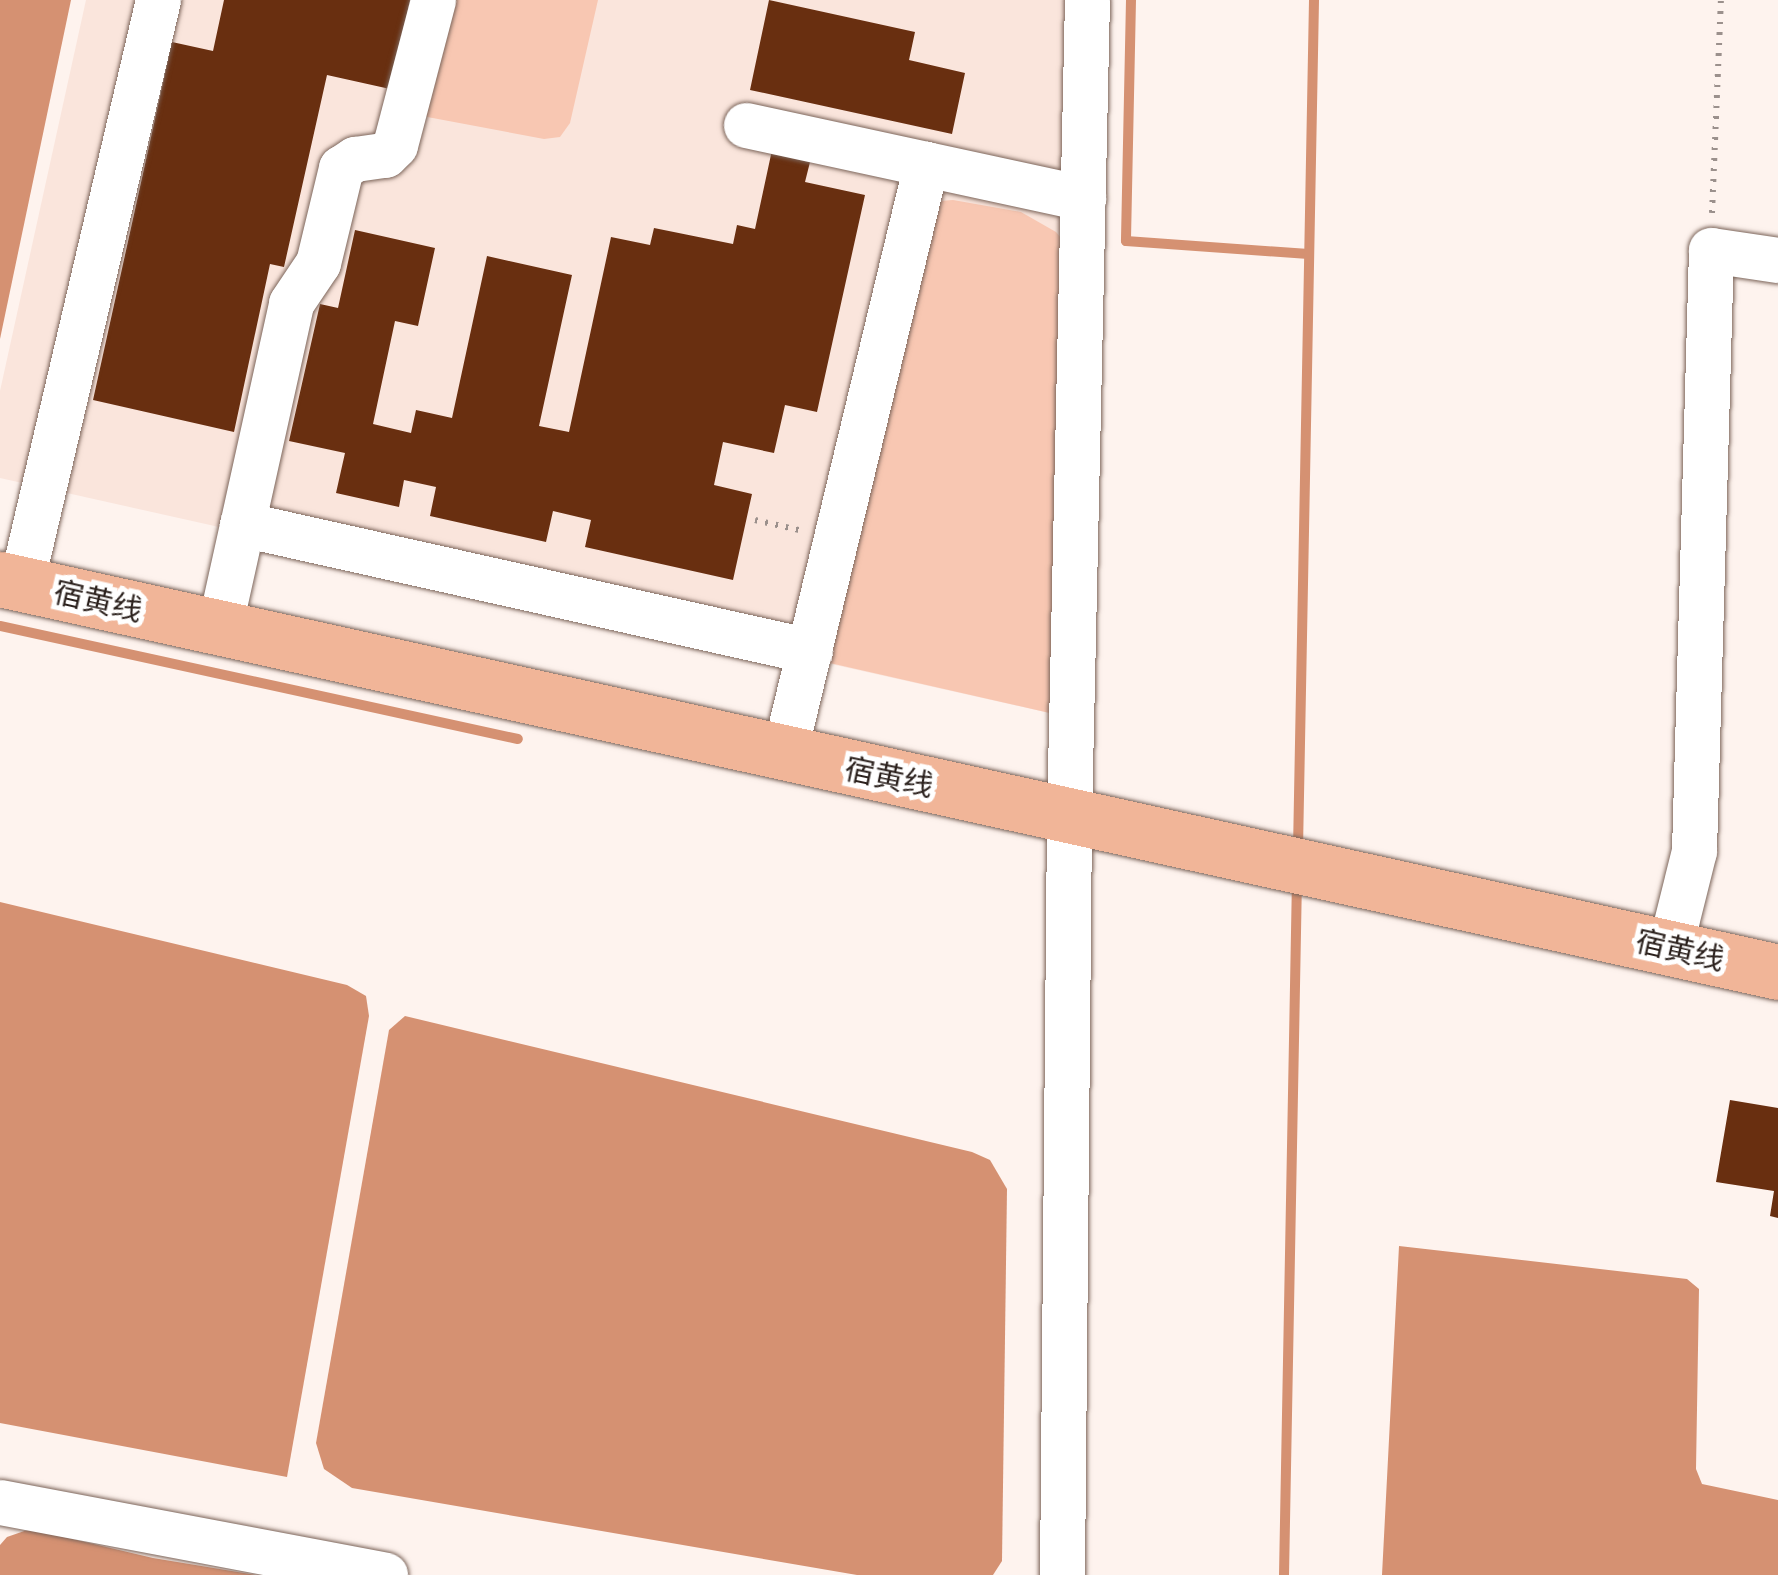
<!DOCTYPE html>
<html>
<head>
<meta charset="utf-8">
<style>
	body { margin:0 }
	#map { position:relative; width:1778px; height:1575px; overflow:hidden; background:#fef3ee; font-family:Lora,"Noto Sans SC",serif }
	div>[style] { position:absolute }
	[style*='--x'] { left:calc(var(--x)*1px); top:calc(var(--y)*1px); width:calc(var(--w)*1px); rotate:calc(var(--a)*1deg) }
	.built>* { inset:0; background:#fae5dc }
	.green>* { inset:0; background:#f8c7b2 }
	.water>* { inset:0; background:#d59172 }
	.stream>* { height:10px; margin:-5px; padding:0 5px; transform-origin:5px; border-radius:5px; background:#d59172 }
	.building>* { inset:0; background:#692f10 }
	.path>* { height:6px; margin-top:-3px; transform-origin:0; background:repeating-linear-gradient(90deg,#9b908c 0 2.5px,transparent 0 10.5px) }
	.roads { filter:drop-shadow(0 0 2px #7c655a) drop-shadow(0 0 2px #7c655a) }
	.minor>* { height:45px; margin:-22.5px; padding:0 22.5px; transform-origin:22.5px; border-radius:22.5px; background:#fff }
	.major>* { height:55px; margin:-27.5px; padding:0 27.5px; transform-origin:27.5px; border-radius:27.5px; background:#f1b598 }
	span { translate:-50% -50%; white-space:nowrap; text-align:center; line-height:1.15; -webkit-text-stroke:10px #fff; paint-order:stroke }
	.street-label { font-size:30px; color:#2b211d }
</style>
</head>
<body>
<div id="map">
	<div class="built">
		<div style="clip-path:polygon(86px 0,1067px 0,1054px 714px,0 478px,0 391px)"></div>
	</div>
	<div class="green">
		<div style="clip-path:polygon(450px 0,598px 0,570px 123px,560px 137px,544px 139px,422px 116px)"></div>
		<div style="clip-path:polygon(953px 200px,1021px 212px,1056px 232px,1066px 244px,1054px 714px,821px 661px,940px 201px)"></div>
	</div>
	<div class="water">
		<div style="clip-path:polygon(0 0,71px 0,0 339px)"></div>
		<div style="clip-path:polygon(0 902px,347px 985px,366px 996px,369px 1016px,287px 1477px,0 1423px)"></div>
		<div style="clip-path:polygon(405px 1016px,972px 1152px,990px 1160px,1007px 1189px,1002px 1561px,993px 1575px,857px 1575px,352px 1488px,324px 1469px,316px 1443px,389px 1030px)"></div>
		<div style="clip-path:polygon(1399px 1246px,1687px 1279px,1699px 1289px,1696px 1469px,1702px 1484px,1778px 1500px,1778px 1575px,1382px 1575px)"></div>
		<div style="clip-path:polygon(30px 1529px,153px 1558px,256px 1575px,0 1575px,0 1545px,7px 1537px)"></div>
	</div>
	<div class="stream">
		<div style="--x:1131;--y:0;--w:241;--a:91.2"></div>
		<div style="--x:1126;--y:241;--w:183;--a:4.1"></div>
		<div style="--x:0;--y:626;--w:530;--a:12.31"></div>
		<div style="--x:1298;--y:849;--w:849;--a:-88.92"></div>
		<div style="--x:1284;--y:1575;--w:694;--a:-88.93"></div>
	</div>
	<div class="building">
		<div style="clip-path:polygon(224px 0,410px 0,390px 89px,327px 75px,284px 267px,270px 264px,234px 432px,93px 400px,172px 42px,213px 51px)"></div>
		<div style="clip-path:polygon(769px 0,915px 32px,909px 60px,965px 73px,952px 134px,750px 90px)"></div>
		<div style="clip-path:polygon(772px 150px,811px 158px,805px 182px,865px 195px,817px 412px,785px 405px,774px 453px,723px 442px,714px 485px,752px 494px,733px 580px,585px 547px,591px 520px,553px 511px,546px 542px,430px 516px,436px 487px,404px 480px,399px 507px,336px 493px,345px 453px,289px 441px,320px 304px,338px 308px,355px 230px,435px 248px,418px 326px,395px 321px,373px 424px,411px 433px,416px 410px,452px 418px,487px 256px,572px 275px,539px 426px,569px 432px,611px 237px,650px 245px,654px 228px,733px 244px,737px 225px,755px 229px)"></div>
		<div style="clip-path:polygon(1730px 1100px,1778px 1108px,1778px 1218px,1770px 1216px,1774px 1191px,1716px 1182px)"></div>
	</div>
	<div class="path">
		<div style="--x:1712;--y:213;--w:213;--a:-87.6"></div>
		<div style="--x:755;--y:520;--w:49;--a:12.9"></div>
	</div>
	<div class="roads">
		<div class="minor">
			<div style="--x:746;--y:125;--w:345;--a:12.2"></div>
			<div style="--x:242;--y:524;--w:582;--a:12.6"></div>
			<div style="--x:21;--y:584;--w:600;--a:-76.8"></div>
			<div style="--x:219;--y:629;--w:334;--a:-77.5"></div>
			<div style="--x:291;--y:303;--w:48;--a:-56"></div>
			<div style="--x:318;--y:263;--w:98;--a:-76.4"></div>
			<div style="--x:341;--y:168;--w:17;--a:-33"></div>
			<div style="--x:355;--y:159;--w:30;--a:-8"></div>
			<div style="--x:385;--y:155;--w:14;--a:-45"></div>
			<div style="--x:395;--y:145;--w:150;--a:-75.3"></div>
			<div style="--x:784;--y:754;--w:607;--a:-76.47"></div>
			<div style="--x:1670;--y:947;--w:99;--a:-76"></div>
			<div style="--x:1694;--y:851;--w:601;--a:-88.38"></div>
			<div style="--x:1711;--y:250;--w:68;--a:8.5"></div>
			<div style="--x:0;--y:1502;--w:392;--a:10.7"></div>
			<div style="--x:1062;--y:1575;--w:758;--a:-89.47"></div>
			<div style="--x:1069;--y:817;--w:817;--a:-88.74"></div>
		</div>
		<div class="major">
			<div style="--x:0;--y:579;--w:1821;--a:12.46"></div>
		</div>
	</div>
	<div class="street-label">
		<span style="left:98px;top:601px;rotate:13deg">宿黄线</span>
		<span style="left:889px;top:777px;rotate:12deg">宿黄线</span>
		<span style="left:1680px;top:950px;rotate:13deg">宿黄线</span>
	</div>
</div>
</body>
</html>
